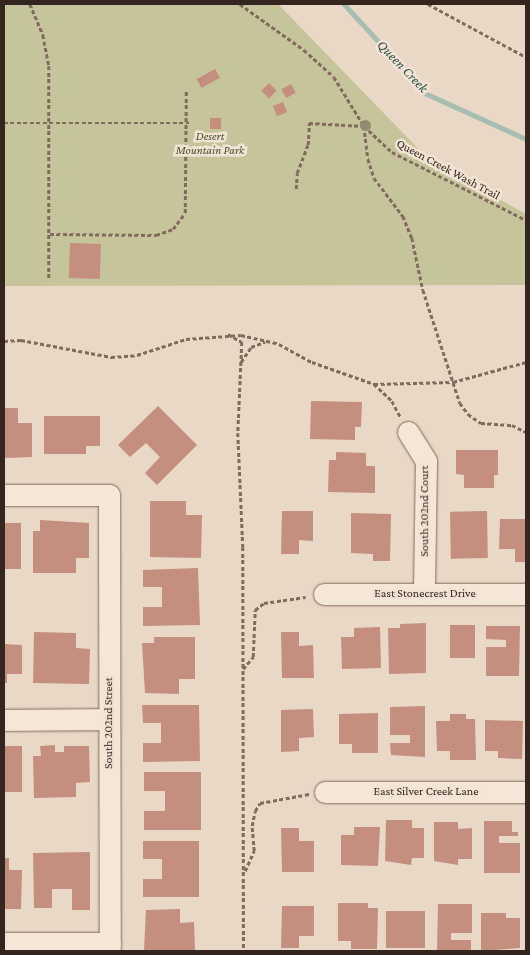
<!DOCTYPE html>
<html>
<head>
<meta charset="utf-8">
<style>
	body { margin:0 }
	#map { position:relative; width:530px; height:955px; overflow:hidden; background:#e9d8c5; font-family:"Crimson Pro",serif }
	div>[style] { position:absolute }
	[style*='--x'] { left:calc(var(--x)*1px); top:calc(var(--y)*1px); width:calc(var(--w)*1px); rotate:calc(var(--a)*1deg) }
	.green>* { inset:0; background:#c6c49a }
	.stream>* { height:4.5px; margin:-2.25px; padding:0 2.25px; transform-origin:2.25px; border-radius:2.25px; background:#a6bdb2 }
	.building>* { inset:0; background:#c48f7e; transform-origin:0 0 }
	.path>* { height:2.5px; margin-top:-1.25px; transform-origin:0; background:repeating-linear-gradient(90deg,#826a5d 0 4px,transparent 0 6.5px) }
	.roads { filter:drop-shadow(0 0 1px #826a5d) drop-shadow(0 0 1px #826a5d) }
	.minor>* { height:21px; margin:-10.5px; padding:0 10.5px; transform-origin:10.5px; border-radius:10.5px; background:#f5e7d7 }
	.trees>* { width:11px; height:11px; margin:-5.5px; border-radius:50%; background:#928c6f }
	span { translate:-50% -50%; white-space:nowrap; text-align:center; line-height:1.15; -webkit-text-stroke:5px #f2e4d4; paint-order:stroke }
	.park-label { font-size:12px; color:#4b4e28; font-style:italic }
	.street-label { font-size:12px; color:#34261f }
	.water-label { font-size:14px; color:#30524a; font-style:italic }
	.frame { position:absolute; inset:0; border:5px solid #34261f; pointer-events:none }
</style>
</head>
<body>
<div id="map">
	<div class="green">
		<div style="clip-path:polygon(4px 4px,278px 4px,432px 163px,526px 214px,526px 285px,4px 286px)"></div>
	</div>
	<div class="stream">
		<div style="--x:344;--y:4;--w:122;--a:47.3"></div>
		<div style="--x:427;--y:94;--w:109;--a:24.4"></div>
	</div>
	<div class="building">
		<div style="left:215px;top:69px;width:10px;height:21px;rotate:61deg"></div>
		<div style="left:269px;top:83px;width:11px;height:11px;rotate:45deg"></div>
		<div style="left:291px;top:84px;width:10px;height:11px;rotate:61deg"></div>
		<div style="left:283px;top:102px;width:11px;height:11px;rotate:68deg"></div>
		<div style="left:210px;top:118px;width:11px;height:11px"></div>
		<div style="left:70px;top:243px;width:31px;height:35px;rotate:2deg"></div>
		<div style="clip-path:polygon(311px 401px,362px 402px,361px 427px,355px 427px,355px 440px,310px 439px)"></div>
		<div style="clip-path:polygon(158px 406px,197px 445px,157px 485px,145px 473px,160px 457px,146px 443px,130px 457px,118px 445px)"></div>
		<div style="clip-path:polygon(4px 408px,18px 408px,18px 423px,32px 423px,32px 457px,4px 458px)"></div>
		<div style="clip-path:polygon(44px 416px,100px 416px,100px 446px,86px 446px,86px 454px,44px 454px)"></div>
		<div style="clip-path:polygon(456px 450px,498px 450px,498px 475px,494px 475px,494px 488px,464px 488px,464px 475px,456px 474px)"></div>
		<div style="clip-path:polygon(336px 452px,366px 453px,366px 466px,375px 466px,375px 493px,328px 492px,329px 460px,336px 460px)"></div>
		<div style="clip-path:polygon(150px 501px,186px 501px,186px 515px,202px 515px,201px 558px,150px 557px)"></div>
		<div style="clip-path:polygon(282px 511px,313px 511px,313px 541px,299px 540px,299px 554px,281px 554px)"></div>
		<div style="left:487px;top:511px;width:47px;height:37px;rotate:89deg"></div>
		<div style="clip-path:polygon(351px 513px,391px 514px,390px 561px,373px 561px,373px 554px,351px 553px)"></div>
		<div style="clip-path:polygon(500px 519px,526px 519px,526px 562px,515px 562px,515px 549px,499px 549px)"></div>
		<div style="clip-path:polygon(40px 520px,89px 523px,89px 558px,76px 558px,76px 573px,33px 573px,33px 531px,40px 531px)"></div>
		<div style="left:4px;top:523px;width:17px;height:46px"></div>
		<div style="clip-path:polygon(198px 568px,200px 625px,143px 626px,143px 607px,162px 607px,162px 587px,143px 587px,143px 570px)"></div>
		<div style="clip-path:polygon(426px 623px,426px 673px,389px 674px,388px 628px,400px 628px,400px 624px)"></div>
		<div style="left:450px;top:625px;width:25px;height:33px"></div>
		<div style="clip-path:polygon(486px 626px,520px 626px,519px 676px,486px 676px,486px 647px,506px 647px,506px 640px,486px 639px)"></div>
		<div style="clip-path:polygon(380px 627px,381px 668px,342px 669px,341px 637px,354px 637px,354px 628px)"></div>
		<div style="clip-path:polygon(34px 632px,76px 633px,76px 648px,90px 649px,89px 684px,33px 683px)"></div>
		<div style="clip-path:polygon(281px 632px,299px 632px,299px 646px,313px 645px,314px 678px,282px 678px)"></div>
		<div style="clip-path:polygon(154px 637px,195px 637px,195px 679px,179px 679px,179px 694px,145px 693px,142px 643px,154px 643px)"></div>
		<div style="clip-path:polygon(4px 644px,22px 645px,22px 674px,7px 674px,7px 683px,4px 683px)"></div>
		<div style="clip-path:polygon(142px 705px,199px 705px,200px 761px,143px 762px,143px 743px,161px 743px,161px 723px,143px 723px)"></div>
		<div style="clip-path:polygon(425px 706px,425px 757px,391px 755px,390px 743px,410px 743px,410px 735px,390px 735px,390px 707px)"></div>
		<div style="clip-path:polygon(313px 709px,314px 737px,299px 738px,299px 751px,281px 752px,281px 710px)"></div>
		<div style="clip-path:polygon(378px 713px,378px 753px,352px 753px,352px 744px,339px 744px,339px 714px)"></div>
		<div style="clip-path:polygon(450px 714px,466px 714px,466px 719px,475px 719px,476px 760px,450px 760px,450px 751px,437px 751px,436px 721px,450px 721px)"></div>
		<div style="clip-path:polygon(485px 720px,523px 721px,522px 759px,498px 758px,498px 751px,485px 751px)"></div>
		<div style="clip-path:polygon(55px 745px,55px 752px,64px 752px,64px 746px,89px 746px,90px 782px,76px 783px,76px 797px,34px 798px,33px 756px,41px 756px,40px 746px)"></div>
		<div style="left:4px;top:746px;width:18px;height:46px"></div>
		<div style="clip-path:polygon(144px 772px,201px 772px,201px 830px,144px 830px,144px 811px,165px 811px,165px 791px,144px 791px)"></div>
		<div style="clip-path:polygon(386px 820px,412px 820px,412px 828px,424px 828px,424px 858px,412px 858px,411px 865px,385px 861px)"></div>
		<div style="clip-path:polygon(484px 821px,512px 821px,512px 832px,518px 832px,518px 836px,499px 836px,499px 843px,520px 843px,520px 873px,484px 873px)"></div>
		<div style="clip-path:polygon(434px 822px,458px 822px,458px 829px,472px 828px,472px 859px,458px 859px,458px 865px,434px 861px)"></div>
		<div style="clip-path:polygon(354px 827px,380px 827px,378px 866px,341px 865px,341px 835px,354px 835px)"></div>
		<div style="clip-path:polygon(281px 828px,299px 828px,299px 841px,314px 841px,314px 872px,282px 872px)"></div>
		<div style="clip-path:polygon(143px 841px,199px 841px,199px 897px,143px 897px,143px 879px,162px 879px,162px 859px,143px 859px)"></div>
		<div style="clip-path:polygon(90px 852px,90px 910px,72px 910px,72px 889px,52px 889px,52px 908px,34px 908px,33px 853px)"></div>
		<div style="clip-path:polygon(4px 858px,9px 858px,9px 870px,22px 870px,21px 909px,4px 909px)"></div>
		<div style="clip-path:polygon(338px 903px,368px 903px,368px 908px,378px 908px,377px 949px,351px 949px,351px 941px,338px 941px)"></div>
		<div style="clip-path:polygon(438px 904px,472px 904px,472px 933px,451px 933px,451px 940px,471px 940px,471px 950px,437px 951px)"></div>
		<div style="clip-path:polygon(282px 906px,314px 906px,314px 936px,299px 936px,299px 948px,281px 948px)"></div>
		<div style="clip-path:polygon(180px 909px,180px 923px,194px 922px,195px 951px,144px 951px,146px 910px)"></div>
		<div style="left:425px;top:911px;width:37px;height:39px;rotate:90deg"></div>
		<div style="clip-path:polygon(481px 913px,506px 913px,506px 918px,520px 918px,520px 948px,481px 951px)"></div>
	</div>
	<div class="path">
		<div style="--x:30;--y:4;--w:34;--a:67"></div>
		<div style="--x:43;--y:35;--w:32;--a:79"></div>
		<div style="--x:49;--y:66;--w:214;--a:90"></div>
		<div style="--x:240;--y:4;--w:79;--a:35.7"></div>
		<div style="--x:304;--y:50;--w:40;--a:42"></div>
		<div style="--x:334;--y:77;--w:57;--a:58.5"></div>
		<div style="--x:364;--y:126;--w:38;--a:43"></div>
		<div style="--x:392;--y:152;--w:150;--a:26.9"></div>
		<div style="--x:428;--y:4;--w:111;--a:28.4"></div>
		<div style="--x:4;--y:123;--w:185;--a:0"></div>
		<div style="--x:364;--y:126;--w:33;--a:83"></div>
		<div style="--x:368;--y:159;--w:20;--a:72"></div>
		<div style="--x:374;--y:178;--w:48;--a:52.7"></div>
		<div style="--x:403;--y:216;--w:24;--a:68"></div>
		<div style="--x:412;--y:238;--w:53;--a:78.1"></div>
		<div style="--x:423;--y:290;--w:119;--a:71.9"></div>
		<div style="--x:460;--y:403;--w:14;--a:54"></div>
		<div style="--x:468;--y:414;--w:16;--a:35"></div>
		<div style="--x:481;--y:423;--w:31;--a:4"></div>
		<div style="--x:512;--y:425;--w:16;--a:27"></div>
		<div style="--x:296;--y:189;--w:16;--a:-86"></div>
		<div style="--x:297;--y:173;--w:30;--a:-69"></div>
		<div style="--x:308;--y:145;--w:22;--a:-87"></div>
		<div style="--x:309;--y:123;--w:55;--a:3.1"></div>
		<div style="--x:50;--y:234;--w:106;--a:0.5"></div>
		<div style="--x:156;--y:235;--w:18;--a:-19"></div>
		<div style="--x:173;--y:229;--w:20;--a:-53"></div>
		<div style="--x:185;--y:213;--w:122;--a:-89.5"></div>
		<div style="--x:228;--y:334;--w:16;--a:30"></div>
		<div style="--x:242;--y:342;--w:91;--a:92.5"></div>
		<div style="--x:238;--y:433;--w:114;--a:87.5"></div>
		<div style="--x:243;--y:547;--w:404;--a:89.9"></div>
		<div style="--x:4;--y:341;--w:17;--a:-3"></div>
		<div style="--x:21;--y:340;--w:92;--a:10.7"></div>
		<div style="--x:111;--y:357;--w:26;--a:-4"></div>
		<div style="--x:137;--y:355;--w:52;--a:-18.1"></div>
		<div style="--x:186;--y:339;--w:55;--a:-4.2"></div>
		<div style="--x:241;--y:335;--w:39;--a:13"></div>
		<div style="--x:279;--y:344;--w:38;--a:29"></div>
		<div style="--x:312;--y:362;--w:66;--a:19.5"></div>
		<div style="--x:374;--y:384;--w:79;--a:-1.5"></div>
		<div style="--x:453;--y:382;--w:76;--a:-15.3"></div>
		<div style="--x:241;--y:362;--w:18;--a:-56"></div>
		<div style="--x:251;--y:347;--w:15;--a:-20"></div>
		<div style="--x:374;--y:384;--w:25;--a:43"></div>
		<div style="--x:392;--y:401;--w:19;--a:62"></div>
		<div style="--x:243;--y:669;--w:16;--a:-50"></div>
		<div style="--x:253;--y:657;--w:47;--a:-87.6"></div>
		<div style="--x:255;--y:610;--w:11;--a:-38"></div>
		<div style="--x:264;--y:603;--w:42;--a:-8.1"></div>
		<div style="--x:245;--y:871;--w:22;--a:-66"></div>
		<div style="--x:254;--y:851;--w:25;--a:-95"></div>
		<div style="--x:252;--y:826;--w:15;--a:-79"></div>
		<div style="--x:255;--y:811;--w:9;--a:-58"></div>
		<div style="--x:260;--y:803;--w:50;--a:-10.4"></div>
	</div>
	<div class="roads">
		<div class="minor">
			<div style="--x:408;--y:432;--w:34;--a:58"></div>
			<div style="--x:426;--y:461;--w:133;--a:90.9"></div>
			<div style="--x:4;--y:495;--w:105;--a:0"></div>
			<div style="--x:109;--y:495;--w:456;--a:89.9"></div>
			<div style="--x:324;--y:594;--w:202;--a:0"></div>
			<div style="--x:4;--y:720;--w:105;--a:-0.5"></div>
			<div style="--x:325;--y:792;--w:201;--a:0"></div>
			<div style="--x:4;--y:943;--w:106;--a:0"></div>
		</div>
	</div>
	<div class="trees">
		<div style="left:365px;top:125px"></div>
	</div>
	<div class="park-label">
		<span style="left:210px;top:144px">Desert<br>Mountain Park</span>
	</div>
	<div class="street-label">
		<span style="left:448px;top:170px;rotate:28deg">Queen Creek Wash Trail</span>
		<span style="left:425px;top:511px;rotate:-90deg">South 202nd Court</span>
		<span style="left:425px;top:594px">East Stonecrest Drive</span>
		<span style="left:109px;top:723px;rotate:-90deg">South 202nd Street</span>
		<span style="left:426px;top:792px">East Silver Creek Lane</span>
	</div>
	<div class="water-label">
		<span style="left:403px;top:66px;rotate:46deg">Queen Creek</span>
	</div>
	<div class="frame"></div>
</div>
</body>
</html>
